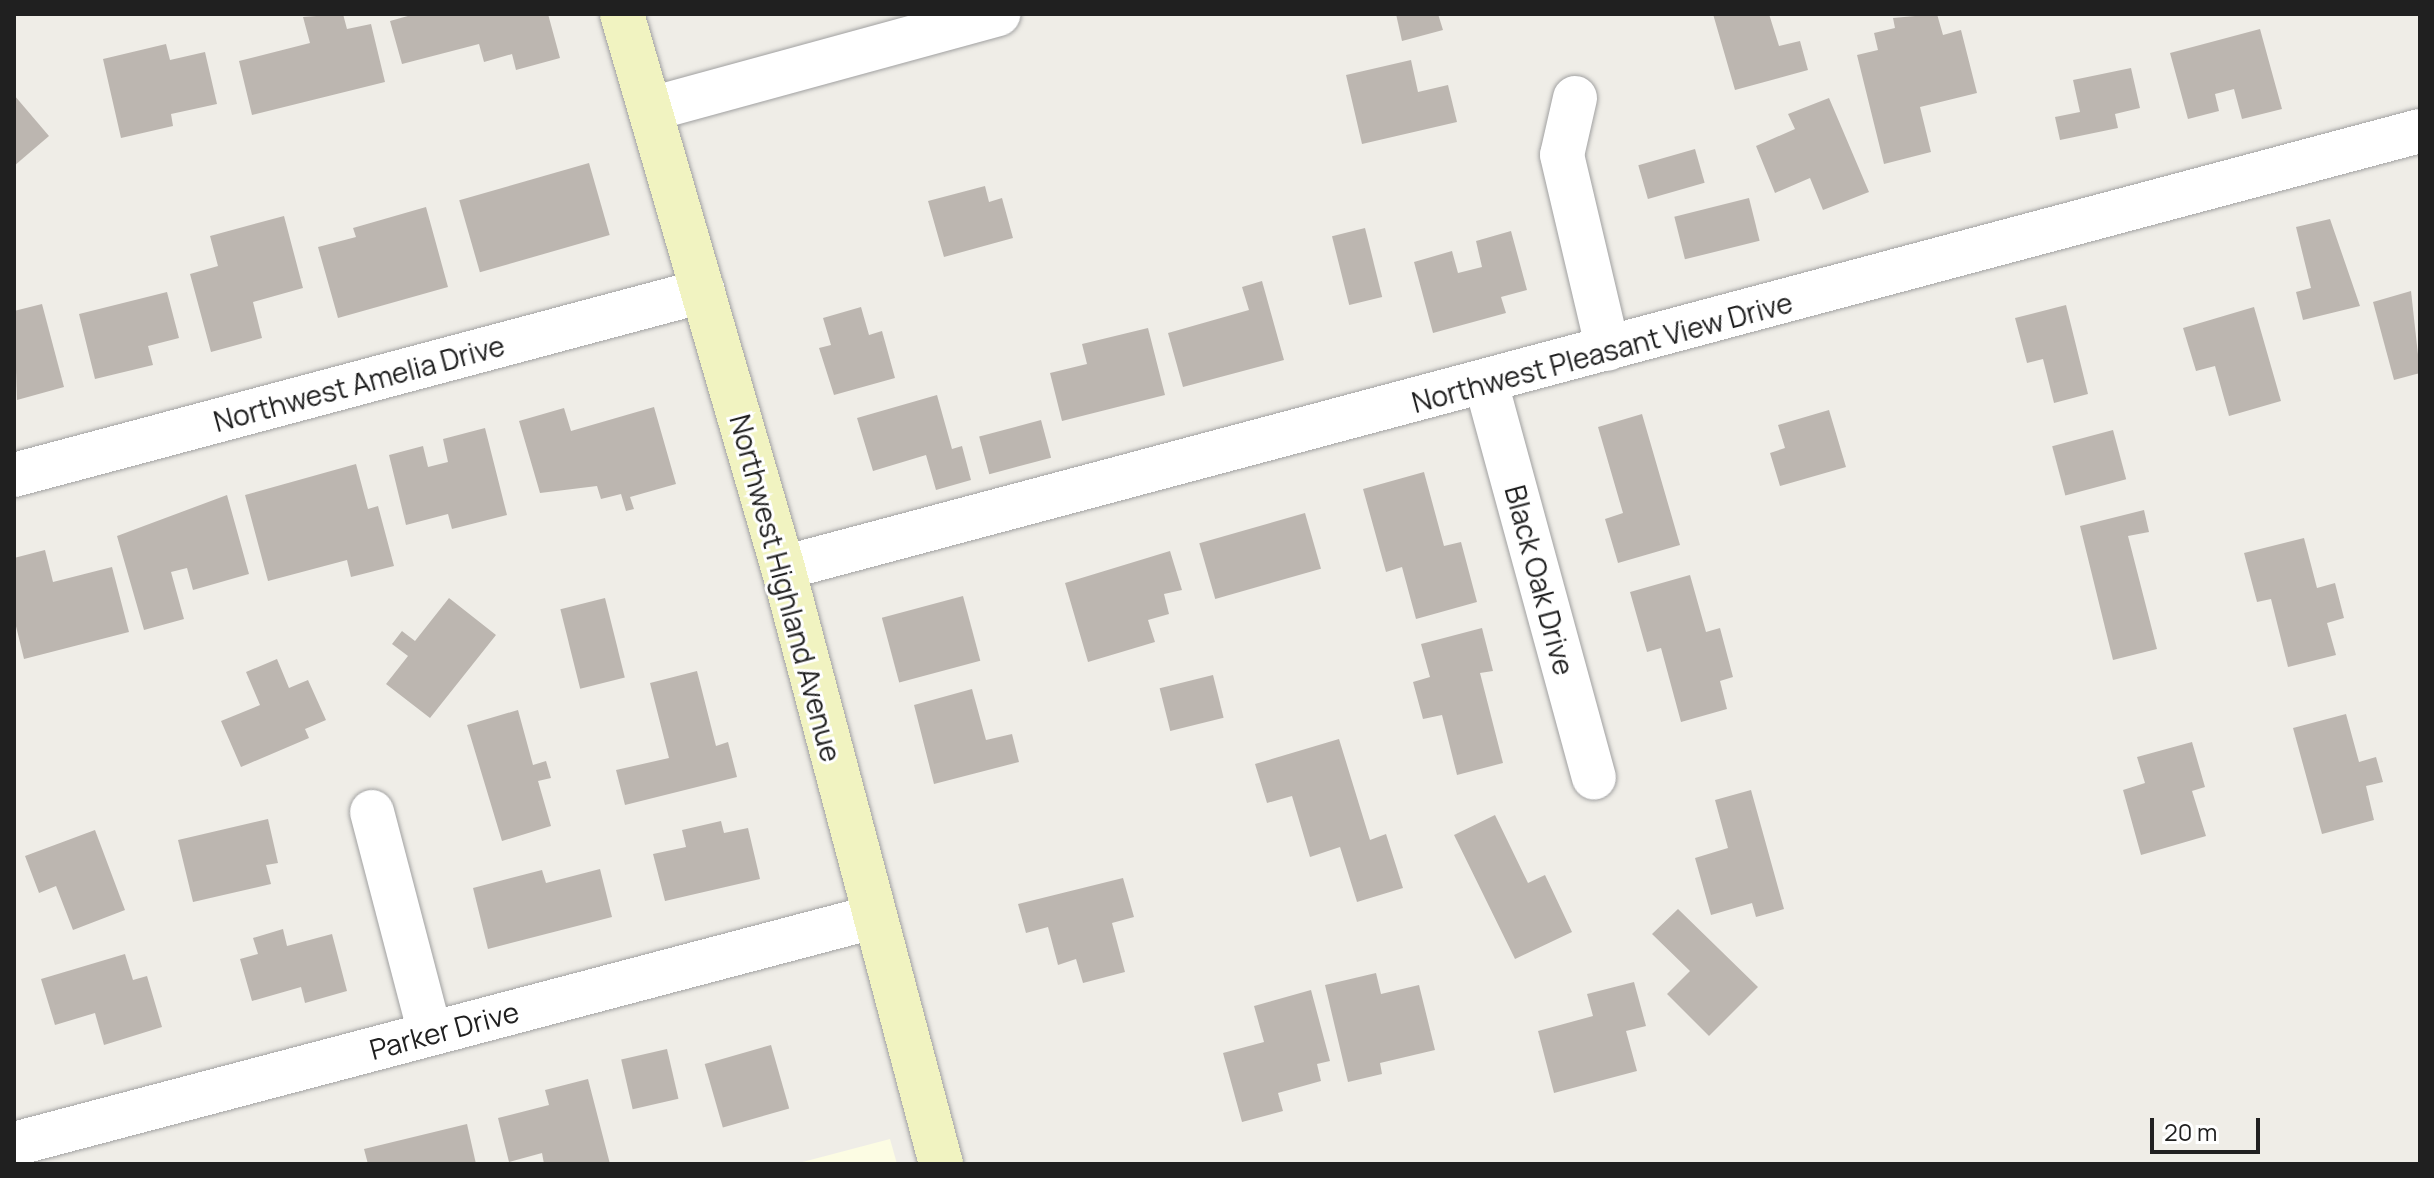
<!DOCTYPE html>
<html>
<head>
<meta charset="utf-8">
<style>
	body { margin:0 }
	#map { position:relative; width:2434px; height:1178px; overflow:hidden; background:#efede7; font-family:Manrope,sans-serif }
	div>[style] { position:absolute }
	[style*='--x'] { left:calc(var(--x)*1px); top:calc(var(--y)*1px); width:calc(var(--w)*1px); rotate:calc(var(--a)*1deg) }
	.education>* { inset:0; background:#fcfce3 }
	.building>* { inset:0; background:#bcb6b0; transform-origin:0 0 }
	.roads { filter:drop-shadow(0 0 2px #a1a1a1) drop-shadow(0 0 2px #a1a1a1) }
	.minor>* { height:44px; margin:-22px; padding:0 22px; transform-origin:22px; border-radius:22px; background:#fff }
	.secondary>* { height:44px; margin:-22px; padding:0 22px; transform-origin:22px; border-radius:22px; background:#f1f3c1 }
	span { translate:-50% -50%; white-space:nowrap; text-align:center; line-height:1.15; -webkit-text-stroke:6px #fff; paint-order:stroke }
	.street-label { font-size:28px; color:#202020 }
	.frame { position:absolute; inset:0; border:16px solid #202020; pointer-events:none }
	.scale { position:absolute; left:2150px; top:1118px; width:110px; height:36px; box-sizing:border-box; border:4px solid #202020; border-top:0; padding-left:10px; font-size:24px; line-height:28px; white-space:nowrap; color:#202020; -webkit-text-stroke:6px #fff; paint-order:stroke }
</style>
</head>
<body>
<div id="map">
	<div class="education">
		<div style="clip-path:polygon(890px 1139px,897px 1164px,795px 1164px)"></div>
	</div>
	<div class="building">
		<div style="clip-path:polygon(343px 14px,347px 29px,371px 24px,385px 82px,252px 115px,239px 61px,310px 43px,303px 17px)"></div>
		<div style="clip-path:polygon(415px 14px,548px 14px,560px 58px,516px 70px,512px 54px,484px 62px,479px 44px,402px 64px,390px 21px)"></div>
		<div style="clip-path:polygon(1396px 14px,1438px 14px,1443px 30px,1402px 41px)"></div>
		<div style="clip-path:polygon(1713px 14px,1769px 14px,1779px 46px,1800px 41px,1808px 70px,1735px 90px)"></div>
		<div style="clip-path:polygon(1937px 14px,1943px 35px,1961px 30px,1977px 93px,1920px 107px,1931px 152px,1884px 164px,1857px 55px,1878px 50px,1874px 33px,1895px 28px,1893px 18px)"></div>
		<div style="clip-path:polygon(2260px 29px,2282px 109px,2242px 119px,2234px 89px,2215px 94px,2219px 111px,2188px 119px,2170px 53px)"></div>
		<div style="clip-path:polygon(166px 44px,170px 60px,205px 52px,217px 104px,171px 114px,173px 126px,121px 138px,103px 59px)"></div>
		<div style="clip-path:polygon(1411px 60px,1418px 92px,1448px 85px,1457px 122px,1362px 144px,1346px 75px)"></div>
		<div style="clip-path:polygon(2131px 68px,2140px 108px,2115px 114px,2118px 128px,2060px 140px,2055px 117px,2080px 112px,2073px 80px)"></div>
		<div style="clip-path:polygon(14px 95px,49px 136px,14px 166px)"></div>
		<div style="clip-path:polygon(1829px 98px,1869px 192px,1823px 210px,1810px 178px,1775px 193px,1756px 146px,1795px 129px,1788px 114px)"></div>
		<div style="left:1695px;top:149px;width:35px;height:59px;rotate:74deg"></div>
		<div style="left:589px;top:163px;width:75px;height:135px;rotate:74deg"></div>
		<div style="clip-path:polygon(985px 186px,989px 202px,1002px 198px,1013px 238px,944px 257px,928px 201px)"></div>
		<div style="left:1749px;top:198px;width:44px;height:77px;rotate:76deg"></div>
		<div style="clip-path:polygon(426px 207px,448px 287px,338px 318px,318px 247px,356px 237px,353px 228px)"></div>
		<div style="clip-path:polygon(284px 216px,303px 288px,253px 302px,262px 338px,211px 352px,190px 274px,218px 266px,210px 236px)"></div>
		<div style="clip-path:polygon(2330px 219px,2360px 306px,2303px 320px,2296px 292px,2311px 288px,2296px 227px)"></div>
		<div style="left:1365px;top:228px;width:71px;height:34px;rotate:76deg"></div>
		<div style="clip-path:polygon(1511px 231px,1527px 290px,1501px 297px,1506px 313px,1433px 333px,1414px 262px,1452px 251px,1458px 273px,1482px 267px,1476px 241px)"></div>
		<div style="clip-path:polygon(1262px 281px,1284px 360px,1183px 387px,1168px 333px,1249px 310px,1242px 287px)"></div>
		<div style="clip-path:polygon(2411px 291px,2420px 373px,2394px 380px,2373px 302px)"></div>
		<div style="clip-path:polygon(167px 292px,179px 338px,148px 346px,153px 365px,95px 379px,79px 314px)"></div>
		<div style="clip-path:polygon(42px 304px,64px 387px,17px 400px,14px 311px)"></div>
		<div style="clip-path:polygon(2066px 305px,2088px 394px,2054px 403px,2043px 359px,2027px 363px,2015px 318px)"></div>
		<div style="clip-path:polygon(861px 307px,869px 335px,882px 331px,895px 378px,834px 395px,819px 348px,831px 345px,823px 318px)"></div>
		<div style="clip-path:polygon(2254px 307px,2281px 401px,2229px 416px,2215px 366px,2196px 371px,2183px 328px)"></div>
		<div style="clip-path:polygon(1148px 328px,1165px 395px,1062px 421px,1050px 373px,1087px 364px,1082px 344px)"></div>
		<div style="clip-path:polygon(937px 395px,952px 449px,962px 446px,971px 480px,936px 490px,926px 455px,873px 471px,857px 418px)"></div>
		<div style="clip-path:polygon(654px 407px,676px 484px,630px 497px,634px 509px,626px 511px,621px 494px,601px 499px,597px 486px,540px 493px,519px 421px,564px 408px,571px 431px)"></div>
		<div style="clip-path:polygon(1829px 410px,1846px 467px,1780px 486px,1770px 453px,1785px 448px,1778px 425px)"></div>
		<div style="clip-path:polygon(1642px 414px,1680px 545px,1618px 563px,1605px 519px,1623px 513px,1598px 427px)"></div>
		<div style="left:1041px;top:420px;width:39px;height:64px;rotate:75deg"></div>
		<div style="clip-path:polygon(485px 428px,507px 515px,452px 529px,448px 514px,406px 525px,389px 455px,423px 446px,428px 467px,448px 462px,443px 439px)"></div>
		<div style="left:2113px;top:430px;width:51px;height:63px;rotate:75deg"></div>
		<div style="clip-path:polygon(356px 464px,368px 509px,378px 506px,394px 566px,351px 577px,347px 560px,268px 581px,245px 495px)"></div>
		<div style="clip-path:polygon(1424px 472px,1444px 546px,1461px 542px,1477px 602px,1416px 619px,1402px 567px,1386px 572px,1363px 489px)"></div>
		<div style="clip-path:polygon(227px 495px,249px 574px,193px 590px,187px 568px,171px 572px,184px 619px,144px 630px,117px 536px)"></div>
		<div style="clip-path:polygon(2144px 510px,2149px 532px,2128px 536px,2157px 649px,2113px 660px,2080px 526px)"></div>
		<div style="left:1305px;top:513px;width:58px;height:110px;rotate:74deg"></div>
		<div style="clip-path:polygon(2304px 538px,2317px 588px,2335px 583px,2344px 618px,2327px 623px,2336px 655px,2288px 667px,2271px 599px,2257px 602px,2244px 553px)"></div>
		<div style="clip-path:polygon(45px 550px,53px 582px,112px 567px,129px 632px,24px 659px,14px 618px,14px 558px)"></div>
		<div style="clip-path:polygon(1170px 551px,1182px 590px,1164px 594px,1169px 614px,1148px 620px,1155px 642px,1088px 662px,1065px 583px)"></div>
		<div style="clip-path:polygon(1690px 575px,1706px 632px,1720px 628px,1733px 677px,1720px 681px,1727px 709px,1681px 722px,1661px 648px,1647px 652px,1630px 592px)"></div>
		<div style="left:963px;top:596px;width:67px;height:84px;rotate:75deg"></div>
		<div style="clip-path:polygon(449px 598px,496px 635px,430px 718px,386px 684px,408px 656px,392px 644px,402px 631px,415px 641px)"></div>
		<div style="left:605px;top:598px;width:82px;height:46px;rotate:76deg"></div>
		<div style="clip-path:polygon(1482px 628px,1493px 671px,1480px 673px,1503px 763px,1457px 775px,1442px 715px,1423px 719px,1413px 682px,1430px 677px,1421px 644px)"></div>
		<div style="clip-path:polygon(277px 659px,289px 688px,308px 680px,326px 720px,305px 729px,309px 738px,241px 767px,221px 721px,260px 705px,246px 672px)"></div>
		<div style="clip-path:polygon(697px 671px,716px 746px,728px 742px,737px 777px,625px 805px,616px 770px,669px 758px,650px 683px)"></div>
		<div style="left:1213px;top:675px;width:44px;height:55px;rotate:76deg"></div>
		<div style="clip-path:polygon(972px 689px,986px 740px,1012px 734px,1019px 762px,934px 784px,914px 705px)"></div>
		<div style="clip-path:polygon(518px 710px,533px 765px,546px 761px,551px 778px,538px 781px,551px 826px,502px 841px,467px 725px)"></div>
		<div style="clip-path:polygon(2346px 714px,2359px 762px,2376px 757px,2383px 782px,2366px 786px,2374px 820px,2322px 834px,2293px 728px)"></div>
		<div style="clip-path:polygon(1339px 739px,1370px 840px,1386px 834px,1403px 888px,1357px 902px,1340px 847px,1310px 857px,1292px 796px,1267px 803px,1255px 764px)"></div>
		<div style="clip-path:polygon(2192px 742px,2205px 787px,2192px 791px,2206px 836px,2141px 855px,2123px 790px,2145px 783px,2137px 757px)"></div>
		<div style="clip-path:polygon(1751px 790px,1784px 909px,1756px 917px,1752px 903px,1711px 915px,1695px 858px,1728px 848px,1715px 800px)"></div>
		<div style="clip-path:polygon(1495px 815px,1528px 883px,1545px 875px,1572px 932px,1515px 959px,1454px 835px)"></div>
		<div style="clip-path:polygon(268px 819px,278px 863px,266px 865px,271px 884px,193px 902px,178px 840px)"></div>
		<div style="clip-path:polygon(721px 821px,724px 833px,748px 828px,760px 879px,665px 901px,653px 854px,686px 847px,682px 830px)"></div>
		<div style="clip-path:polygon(95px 830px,125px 910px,73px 930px,56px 886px,39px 893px,25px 856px)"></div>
		<div style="clip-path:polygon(600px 869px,612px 917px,488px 949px,473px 888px,542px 870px,546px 883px)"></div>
		<div style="clip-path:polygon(1123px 878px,1134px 917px,1112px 923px,1125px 972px,1083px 983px,1076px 959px,1058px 965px,1048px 927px,1026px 933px,1018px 904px)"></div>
		<div style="clip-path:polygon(1678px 909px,1758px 987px,1709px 1036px,1667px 994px,1690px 971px,1652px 934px)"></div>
		<div style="clip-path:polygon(283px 929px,287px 946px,332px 934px,347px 991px,305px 1003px,301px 987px,252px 1001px,240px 959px,258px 954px,253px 938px)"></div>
		<div style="clip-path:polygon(125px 954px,133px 980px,147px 976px,162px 1027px,104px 1045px,95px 1013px,55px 1025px,41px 979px)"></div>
		<div style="clip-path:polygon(1376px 973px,1381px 994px,1419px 985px,1435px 1050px,1380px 1063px,1382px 1074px,1348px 1082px,1325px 985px)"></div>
		<div style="clip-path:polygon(1634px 982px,1646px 1026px,1626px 1031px,1637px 1071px,1554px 1093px,1538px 1031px,1593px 1016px,1587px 994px)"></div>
		<div style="clip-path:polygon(1311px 990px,1330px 1061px,1317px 1064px,1321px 1081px,1278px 1093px,1283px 1111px,1242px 1122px,1223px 1053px,1264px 1042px,1254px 1006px)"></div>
		<div style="left:771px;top:1045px;width:66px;height:69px;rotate:74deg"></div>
		<div style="left:667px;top:1049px;width:51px;height:47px;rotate:77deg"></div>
		<div style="clip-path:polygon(588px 1079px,610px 1164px,544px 1164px,542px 1153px,509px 1162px,498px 1118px,549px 1105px,545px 1090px)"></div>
		<div style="clip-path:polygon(467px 1124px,476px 1164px,368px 1164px,364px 1149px)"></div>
	</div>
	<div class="roads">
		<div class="minor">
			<div style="--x:1575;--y:98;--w:58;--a:102.8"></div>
			<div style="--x:1562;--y:155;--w:199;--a:76.7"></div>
			<div style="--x:655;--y:108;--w:356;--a:-15.3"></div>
			<div style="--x:1486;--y:383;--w:409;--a:74.7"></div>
			<div style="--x:14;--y:475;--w:713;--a:-14.95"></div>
			<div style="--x:783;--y:568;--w:1694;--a:-14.95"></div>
			<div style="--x:372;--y:812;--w:228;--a:75.3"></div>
			<div style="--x:14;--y:1144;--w:888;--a:-14.8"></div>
		</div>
		<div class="secondary">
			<div style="--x:622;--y:14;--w:577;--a:73.8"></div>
			<div style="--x:783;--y:568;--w:617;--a:75.15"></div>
		</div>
	</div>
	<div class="street-label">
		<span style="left:1602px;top:352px;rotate:-15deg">Northwest Pleasant View Drive</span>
		<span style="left:359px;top:383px;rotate:-15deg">Northwest Amelia Drive</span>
		<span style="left:1540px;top:580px;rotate:75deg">Black Oak Drive</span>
		<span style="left:786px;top:588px;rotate:75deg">Northwest Highland Avenue</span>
		<span style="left:444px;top:1030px;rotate:-15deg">Parker Drive</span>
	</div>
	<div class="frame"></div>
	<div class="scale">20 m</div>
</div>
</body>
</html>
